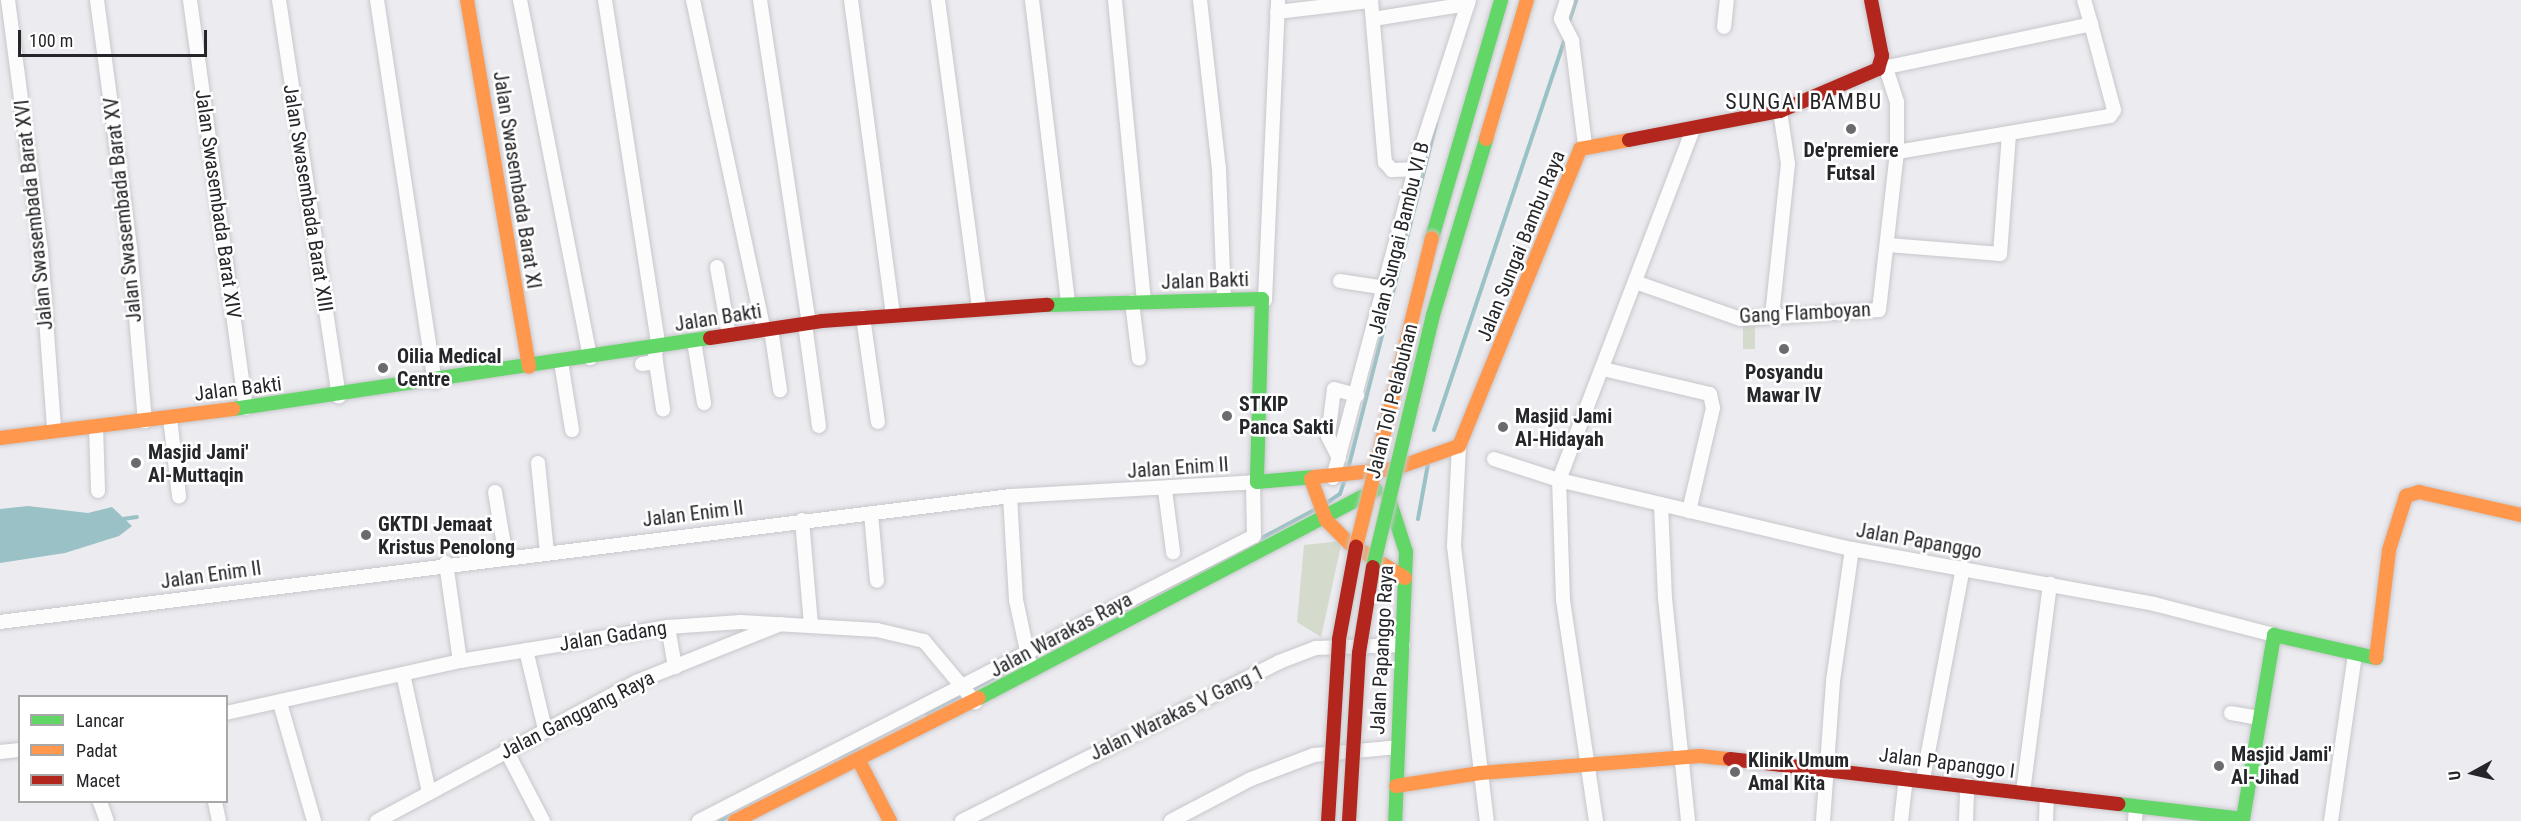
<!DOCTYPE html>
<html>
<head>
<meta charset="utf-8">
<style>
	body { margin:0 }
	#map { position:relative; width:2521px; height:821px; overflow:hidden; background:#ebebf0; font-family:"Roboto Condensed",sans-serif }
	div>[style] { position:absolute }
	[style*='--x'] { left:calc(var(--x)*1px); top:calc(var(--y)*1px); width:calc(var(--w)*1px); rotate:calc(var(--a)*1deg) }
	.green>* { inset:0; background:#d4dacc; transform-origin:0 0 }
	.water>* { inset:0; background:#9ac1c5 }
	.stream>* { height:4px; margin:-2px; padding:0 2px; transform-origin:2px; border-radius:2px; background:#9ac1c5 }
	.roads { filter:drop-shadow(0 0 2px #c7c7cb) drop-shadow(0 0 2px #c7c7cb) }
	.street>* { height:14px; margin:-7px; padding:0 7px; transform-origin:7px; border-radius:7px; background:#fcfcfd }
	.fast>* { height:14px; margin:-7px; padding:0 7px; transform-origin:7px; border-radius:7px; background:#63d668 }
	.slow>* { height:14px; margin:-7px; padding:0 7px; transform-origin:7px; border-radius:7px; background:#ff974d }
	.jam>* { height:14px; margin:-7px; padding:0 7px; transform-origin:7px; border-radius:7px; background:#b3261e }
	.bridges { filter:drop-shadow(0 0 2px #c8c8ca) drop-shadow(0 0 2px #c8c8ca) }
	.fast-bridge>* { height:14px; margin:-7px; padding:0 7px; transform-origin:7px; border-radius:7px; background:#63d668 }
	.slow-bridge>* { height:14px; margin:-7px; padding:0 7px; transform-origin:7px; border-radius:7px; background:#ff974d }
	.jam-bridge>* { height:14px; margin:-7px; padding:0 7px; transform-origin:7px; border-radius:7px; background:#b3261e }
	.dots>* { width:16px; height:16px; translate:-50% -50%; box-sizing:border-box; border:3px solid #fff; border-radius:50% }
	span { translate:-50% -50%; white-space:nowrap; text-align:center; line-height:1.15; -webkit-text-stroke:5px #fff; paint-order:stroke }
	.poi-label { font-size:20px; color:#252629; font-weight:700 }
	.left { translate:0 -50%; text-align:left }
	.street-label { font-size:20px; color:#252629 }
	.quarter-label { font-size:22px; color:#252629; letter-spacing:1.5px }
	.legend { position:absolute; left:18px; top:695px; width:210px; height:108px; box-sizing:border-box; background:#fff; border:2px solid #a8a8a9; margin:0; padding:8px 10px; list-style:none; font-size:18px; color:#252629 }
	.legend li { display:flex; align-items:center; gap:12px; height:30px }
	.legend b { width:30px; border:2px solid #a8a8a9 }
	.north { position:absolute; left:2443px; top:743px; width:60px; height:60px; -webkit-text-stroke:4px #fff; paint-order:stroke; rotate:262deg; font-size:16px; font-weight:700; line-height:24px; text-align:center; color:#252629 }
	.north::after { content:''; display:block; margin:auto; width:21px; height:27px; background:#252629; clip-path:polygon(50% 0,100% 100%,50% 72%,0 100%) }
	.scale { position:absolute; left:18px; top:30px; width:189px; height:27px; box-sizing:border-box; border:3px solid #252629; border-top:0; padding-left:8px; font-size:18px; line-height:21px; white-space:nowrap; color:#252629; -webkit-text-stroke:4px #fff; paint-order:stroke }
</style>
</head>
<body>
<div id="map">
	<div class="green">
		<div style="left:1743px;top:323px;width:12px;height:26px"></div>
		<div style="clip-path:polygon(1342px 541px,1321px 637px,1297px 622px,1304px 545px)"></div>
	</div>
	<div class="water">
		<div style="clip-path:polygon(28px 506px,88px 513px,112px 507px,132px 526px,119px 536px,65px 553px,0 563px,0 509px)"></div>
	</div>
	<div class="stream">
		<div style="--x:1568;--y:25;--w:26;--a:-72"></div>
		<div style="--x:1434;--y:430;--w:416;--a:-71.5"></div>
		<div style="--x:1348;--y:469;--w:356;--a:-75.7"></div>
		<div style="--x:1325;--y:504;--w:18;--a:-34"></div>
		<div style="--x:1340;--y:494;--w:16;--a:-72"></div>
		<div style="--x:123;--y:519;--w:14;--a:-8"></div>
		<div style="--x:1418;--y:519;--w:56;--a:-79.7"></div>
		<div style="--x:1193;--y:575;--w:140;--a:-28.2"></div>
		<div style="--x:927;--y:714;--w:91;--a:-28.8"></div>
		<div style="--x:841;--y:757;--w:20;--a:-27"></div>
		<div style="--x:720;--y:821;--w:13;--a:-29"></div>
	</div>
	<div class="roads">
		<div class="street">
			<div style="--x:8;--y:0;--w:253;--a:82.5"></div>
			<div style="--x:41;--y:251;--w:179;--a:85.8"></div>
			<div style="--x:97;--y:0;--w:249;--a:82.4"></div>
			<div style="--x:130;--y:247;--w:175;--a:85.1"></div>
			<div style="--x:190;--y:0;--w:412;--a:82.2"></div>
			<div style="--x:279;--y:0;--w:401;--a:81.4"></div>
			<div style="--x:377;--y:0;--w:386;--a:81.4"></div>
			<div style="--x:520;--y:0;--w:365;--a:78.9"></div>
			<div style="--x:605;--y:0;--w:351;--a:81.2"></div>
			<div style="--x:693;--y:0;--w:338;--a:77.9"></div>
			<div style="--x:760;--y:0;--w:327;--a:81.4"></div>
			<div style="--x:851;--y:0;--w:317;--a:82.4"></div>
			<div style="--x:938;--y:0;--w:312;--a:82.4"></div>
			<div style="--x:1032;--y:0;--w:305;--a:83.2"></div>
			<div style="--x:1115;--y:0;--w:303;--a:84.5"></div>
			<div style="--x:1200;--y:0;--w:170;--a:83.6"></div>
			<div style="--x:1219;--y:169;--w:131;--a:87.8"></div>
			<div style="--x:1371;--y:0;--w:163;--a:85.1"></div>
			<div style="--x:1385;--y:162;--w:11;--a:49"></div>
			<div style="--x:1392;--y:170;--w:23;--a:-2"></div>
			<div style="--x:1567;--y:0;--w:20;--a:108"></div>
			<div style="--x:1561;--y:19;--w:25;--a:63"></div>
			<div style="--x:1572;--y:41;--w:106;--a:82.9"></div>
			<div style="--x:1277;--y:12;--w:95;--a:-6.7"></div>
			<div style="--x:1373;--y:19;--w:96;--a:-9"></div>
			<div style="--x:1724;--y:27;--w:27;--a:-84"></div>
			<div style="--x:1878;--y:69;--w:218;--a:-11.9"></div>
			<div style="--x:2091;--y:24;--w:25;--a:-106"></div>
			<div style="--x:1897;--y:152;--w:216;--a:-9.6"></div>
			<div style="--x:2110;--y:116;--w:7;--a:-56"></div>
			<div style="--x:2114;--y:110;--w:89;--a:-105"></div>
			<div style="--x:1889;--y:245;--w:111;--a:4.6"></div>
			<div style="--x:2000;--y:254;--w:120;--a:-85.7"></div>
			<div style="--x:717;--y:267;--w:69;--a:80"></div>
			<div style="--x:1340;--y:281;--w:47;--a:8.7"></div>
			<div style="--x:1638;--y:283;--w:109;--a:19.3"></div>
			<div style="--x:1741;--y:319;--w:138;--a:-3.7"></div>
			<div style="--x:1879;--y:310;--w:159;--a:-83.5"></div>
			<div style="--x:1897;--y:152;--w:50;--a:-90"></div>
			<div style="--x:1897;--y:102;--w:35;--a:-108"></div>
			<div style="--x:1265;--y:300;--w:300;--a:-87.5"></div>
			<div style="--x:1132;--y:302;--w:57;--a:83"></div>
			<div style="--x:1772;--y:316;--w:153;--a:-84"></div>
			<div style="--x:1788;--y:164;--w:54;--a:-98.6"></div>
			<div style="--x:863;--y:317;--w:106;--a:81.9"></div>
			<div style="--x:805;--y:324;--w:103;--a:82.2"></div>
			<div style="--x:771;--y:329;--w:62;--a:81.6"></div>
			<div style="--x:694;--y:341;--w:63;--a:80.8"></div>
			<div style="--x:561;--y:362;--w:69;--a:80.8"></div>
			<div style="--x:656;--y:362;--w:48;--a:81.5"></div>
			<div style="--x:642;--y:364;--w:14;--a:-8"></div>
			<div style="--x:656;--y:362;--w:9;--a:-96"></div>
			<div style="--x:1603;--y:369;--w:110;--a:13.2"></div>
			<div style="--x:1710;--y:394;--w:14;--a:78"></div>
			<div style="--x:1713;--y:408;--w:106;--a:103.1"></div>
			<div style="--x:170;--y:418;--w:79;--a:83.4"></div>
			<div style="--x:96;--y:426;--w:65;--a:88.2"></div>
			<div style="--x:1459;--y:446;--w:100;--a:92.9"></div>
			<div style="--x:1454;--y:546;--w:277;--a:83.2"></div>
			<div style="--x:1339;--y:458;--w:25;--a:-117"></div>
			<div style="--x:1328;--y:436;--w:47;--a:-82.7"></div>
			<div style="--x:1334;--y:389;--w:24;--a:15"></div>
			<div style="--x:1494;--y:459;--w:68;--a:17.9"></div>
			<div style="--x:1559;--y:480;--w:301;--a:13.3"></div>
			<div style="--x:1852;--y:549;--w:307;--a:10.3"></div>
			<div style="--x:2154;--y:604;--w:124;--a:14.5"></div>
			<div style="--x:538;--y:463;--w:90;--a:84.3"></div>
			<div style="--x:1333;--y:478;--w:331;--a:-75.1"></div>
			<div style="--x:1418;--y:158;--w:166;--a:-72.1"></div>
			<div style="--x:1165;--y:490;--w:63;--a:82.6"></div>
			<div style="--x:495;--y:492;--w:66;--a:80.4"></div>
			<div style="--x:1010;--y:496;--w:104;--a:86.7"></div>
			<div style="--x:1016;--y:600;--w:72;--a:77.9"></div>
			<div style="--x:1661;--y:504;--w:94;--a:87.6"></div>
			<div style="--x:1665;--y:598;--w:224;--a:84.1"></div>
			<div style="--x:871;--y:513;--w:68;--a:85"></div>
			<div style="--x:802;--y:520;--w:104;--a:85.1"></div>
			<div style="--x:446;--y:563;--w:99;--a:81.9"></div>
			<div style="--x:0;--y:622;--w:1018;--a:-7.11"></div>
			<div style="--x:1010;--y:496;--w:247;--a:-3.2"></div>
			<div style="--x:668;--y:627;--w:41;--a:80.1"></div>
			<div style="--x:526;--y:650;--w:81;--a:76.5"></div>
			<div style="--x:403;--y:674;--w:121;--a:77.6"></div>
			<div style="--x:280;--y:703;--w:123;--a:73.9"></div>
			<div style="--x:226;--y:713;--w:240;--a:-12.5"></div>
			<div style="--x:460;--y:661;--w:211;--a:-9.3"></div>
			<div style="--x:668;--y:627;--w:73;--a:-3.9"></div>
			<div style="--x:741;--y:622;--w:136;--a:3.4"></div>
			<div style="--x:877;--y:630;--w:48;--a:13.2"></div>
			<div style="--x:924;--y:641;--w:80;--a:50.1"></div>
			<div style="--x:2231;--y:713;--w:29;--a:10"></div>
			<div style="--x:506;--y:750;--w:80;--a:62.5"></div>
			<div style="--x:0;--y:752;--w:20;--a:-6"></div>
			<div style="--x:1923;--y:779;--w:215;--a:-79.3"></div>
			<div style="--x:2023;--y:792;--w:210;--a:-82.6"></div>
			<div style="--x:100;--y:802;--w:20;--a:70"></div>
			<div style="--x:215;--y:802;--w:19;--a:78"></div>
			<div style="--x:377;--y:821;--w:294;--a:-28.2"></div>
			<div style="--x:636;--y:682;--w:156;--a:-21.8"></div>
			<div style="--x:699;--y:821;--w:624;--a:-27.18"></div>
			<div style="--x:1254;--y:536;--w:54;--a:-91.1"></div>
			<div style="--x:962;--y:821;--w:355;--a:-26.6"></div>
			<div style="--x:1279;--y:662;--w:40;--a:-21"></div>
			<div style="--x:1316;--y:648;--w:87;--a:-2"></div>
			<div style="--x:1171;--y:821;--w:90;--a:-27.7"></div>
			<div style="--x:1251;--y:779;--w:67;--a:-20.9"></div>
			<div style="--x:1314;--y:755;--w:84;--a:-5.4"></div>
			<div style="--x:1596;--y:821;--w:224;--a:-98.5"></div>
			<div style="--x:1563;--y:599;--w:119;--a:-91.9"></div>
			<div style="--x:1559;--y:480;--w:373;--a:-69.1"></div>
			<div style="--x:1823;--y:821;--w:140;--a:-85.9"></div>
			<div style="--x:1833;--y:681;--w:133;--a:-81.8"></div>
			<div style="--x:1901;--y:821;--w:44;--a:-83.5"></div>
			<div style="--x:1966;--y:821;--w:36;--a:-88"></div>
			<div style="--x:2046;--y:821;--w:26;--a:-88"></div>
			<div style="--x:2135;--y:821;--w:15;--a:-86"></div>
			<div style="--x:2331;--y:821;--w:169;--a:-81.8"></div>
		</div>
		<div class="fast">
			<div style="--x:1432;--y:238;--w:248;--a:-73.8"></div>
			<div style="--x:1047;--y:305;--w:215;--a:-1.6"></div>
			<div style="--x:1262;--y:299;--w:183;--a:91.6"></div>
			<div style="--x:1257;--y:482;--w:57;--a:-5"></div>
			<div style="--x:233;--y:409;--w:482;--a:-8.5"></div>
			<div style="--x:1388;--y:496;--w:59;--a:72.2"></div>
			<div style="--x:1406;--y:552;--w:269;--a:92.3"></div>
			<div style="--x:979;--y:698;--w:448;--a:-27.7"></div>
			<div style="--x:2118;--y:804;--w:126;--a:6.8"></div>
			<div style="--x:2243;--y:819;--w:187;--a:-80.4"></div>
			<div style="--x:2274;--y:635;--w:105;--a:12.7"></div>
		</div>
		<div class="slow">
			<div style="--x:467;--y:0;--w:372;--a:80.4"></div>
			<div style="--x:0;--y:438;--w:235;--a:-7.1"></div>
			<div style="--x:1314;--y:477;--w:80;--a:-5.7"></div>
			<div style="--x:1394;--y:469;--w:69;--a:-19.5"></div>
			<div style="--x:1459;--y:446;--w:321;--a:-67.8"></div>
			<div style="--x:1580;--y:149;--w:50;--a:-10.4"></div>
			<div style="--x:1311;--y:479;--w:44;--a:69.9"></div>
			<div style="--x:1326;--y:520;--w:33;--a:45"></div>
			<div style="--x:1349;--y:543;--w:66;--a:32"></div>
			<div style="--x:2376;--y:658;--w:109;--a:-83.1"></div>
			<div style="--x:2389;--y:550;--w:57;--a:-72.5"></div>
			<div style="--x:2406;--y:496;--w:14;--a:-17"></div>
			<div style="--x:2419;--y:492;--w:105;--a:12.7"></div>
			<div style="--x:858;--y:759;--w:70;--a:62.7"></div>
			<div style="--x:1396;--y:786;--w:85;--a:-8.8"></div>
			<div style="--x:1480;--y:773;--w:221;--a:-4.4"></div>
			<div style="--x:1700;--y:756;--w:30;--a:6"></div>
			<div style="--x:735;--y:821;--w:273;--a:-26.8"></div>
		</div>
		<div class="jam">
			<div style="--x:1629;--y:140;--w:154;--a:-10.9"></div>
			<div style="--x:1780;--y:111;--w:107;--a:-23.2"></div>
			<div style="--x:1878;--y:69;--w:14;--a:-73"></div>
			<div style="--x:1882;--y:56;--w:57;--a:-101.1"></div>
			<div style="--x:710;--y:338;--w:113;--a:-8.6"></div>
			<div style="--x:822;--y:321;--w:226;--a:-4.1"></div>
			<div style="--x:1730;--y:759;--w:391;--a:6.6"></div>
		</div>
	</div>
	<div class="bridges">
		<div class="fast-bridge">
			<div style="--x:1373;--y:567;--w:259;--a:-76.6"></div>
			<div style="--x:1433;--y:315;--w:184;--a:-73.2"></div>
		</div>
		<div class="slow-bridge">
			<div style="--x:1486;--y:139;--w:145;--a:-73.6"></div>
			<div style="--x:1356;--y:547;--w:318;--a:-76.2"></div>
		</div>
		<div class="jam-bridge">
			<div style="--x:1328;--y:821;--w:182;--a:-86.5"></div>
			<div style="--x:1339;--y:639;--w:94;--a:-79.5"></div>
			<div style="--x:1349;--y:821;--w:168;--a:-86.6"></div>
			<div style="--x:1359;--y:653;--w:87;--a:-80.8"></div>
		</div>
	</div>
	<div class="dots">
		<div style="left:1851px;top:129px;background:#6a6b6f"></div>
		<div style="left:1784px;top:349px;background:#6a6b6f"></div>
		<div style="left:383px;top:368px;background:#6a6b6f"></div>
		<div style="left:1227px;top:416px;background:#6a6b6f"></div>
		<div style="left:1503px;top:427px;background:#6a6b6f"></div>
		<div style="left:136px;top:463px;background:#6a6b6f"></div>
		<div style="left:366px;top:535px;background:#6a6b6f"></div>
		<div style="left:2219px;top:766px;background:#6a6b6f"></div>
		<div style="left:1735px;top:772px;background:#6a6b6f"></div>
	</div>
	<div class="poi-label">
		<span style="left:1851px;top:162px">De'premiere<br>Futsal</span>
		<span class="left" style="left:397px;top:368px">Oilia Medical<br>Centre</span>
		<span style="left:1784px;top:384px">Posyandu<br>Mawar IV</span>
		<span class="left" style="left:1239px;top:416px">STKIP<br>Panca Sakti</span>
		<span class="left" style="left:1515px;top:428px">Masjid Jami<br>Al-Hidayah</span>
		<span class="left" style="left:148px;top:464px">Masjid Jami'<br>Al-Muttaqin</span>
		<span class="left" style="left:378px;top:536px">GKTDI Jemaat<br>Kristus Penolong</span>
		<span class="left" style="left:2231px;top:766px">Masjid Jami'<br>Al-Jihad</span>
		<span class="left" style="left:1748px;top:772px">Klinik Umum<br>Amal Kita</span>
	</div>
	<div class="street-label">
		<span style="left:517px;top:180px;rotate:81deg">Jalan Swasembada Barat XI</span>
		<span style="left:308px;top:198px;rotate:81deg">Jalan Swasembada Barat XIII</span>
		<span style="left:218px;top:204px;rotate:82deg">Jalan Swasembada Barat XIV</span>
		<span style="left:123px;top:210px;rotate:-96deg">Jalan Swasembada Barat XV</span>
		<span style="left:34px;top:215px;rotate:-96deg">Jalan Swasembada Barat XVI</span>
		<span style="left:1399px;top:238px;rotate:-76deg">Jalan Sungai Bambu VI B</span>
		<span style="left:1521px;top:246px;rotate:-68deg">Jalan Sungai Bambu Raya</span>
		<span style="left:1205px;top:281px;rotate:-2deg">Jalan Bakti</span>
		<span style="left:1805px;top:313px;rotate:-3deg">Gang Flamboyan</span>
		<span style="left:718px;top:318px;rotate:-9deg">Jalan Bakti</span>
		<span style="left:238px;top:389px;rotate:-7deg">Jalan Bakti</span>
		<span style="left:1392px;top:401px;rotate:-76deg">Jalan Tol Pelabuhan</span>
		<span style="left:1178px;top:468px;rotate:-4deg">Jalan Enim II</span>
		<span style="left:693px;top:514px;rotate:-7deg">Jalan Enim II</span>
		<span style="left:1919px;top:541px;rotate:10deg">Jalan Papanggo</span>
		<span style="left:211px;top:575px;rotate:-8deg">Jalan Enim II</span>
		<span style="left:1061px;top:635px;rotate:-28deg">Jalan Warakas Raya</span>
		<span style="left:613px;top:636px;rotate:-9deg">Jalan Gadang</span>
		<span style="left:1382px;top:650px;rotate:-87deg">Jalan Papanggo Raya</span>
		<span style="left:1177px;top:713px;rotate:-26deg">Jalan Warakas V Gang 1</span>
		<span style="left:577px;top:715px;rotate:-27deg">Jalan Ganggang Raya</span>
		<span style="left:1947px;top:763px;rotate:7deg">Jalan Papanggo I</span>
	</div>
	<div class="quarter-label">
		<span style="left:1804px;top:102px">SUNGAI BAMBU</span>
	</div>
	<ul class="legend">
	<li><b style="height:8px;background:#63d668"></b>Lancar</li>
	<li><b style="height:8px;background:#ff974d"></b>Padat</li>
	<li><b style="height:8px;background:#b3261e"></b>Macet</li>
	</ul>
	<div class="north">U</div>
	<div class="scale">100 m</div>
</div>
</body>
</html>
